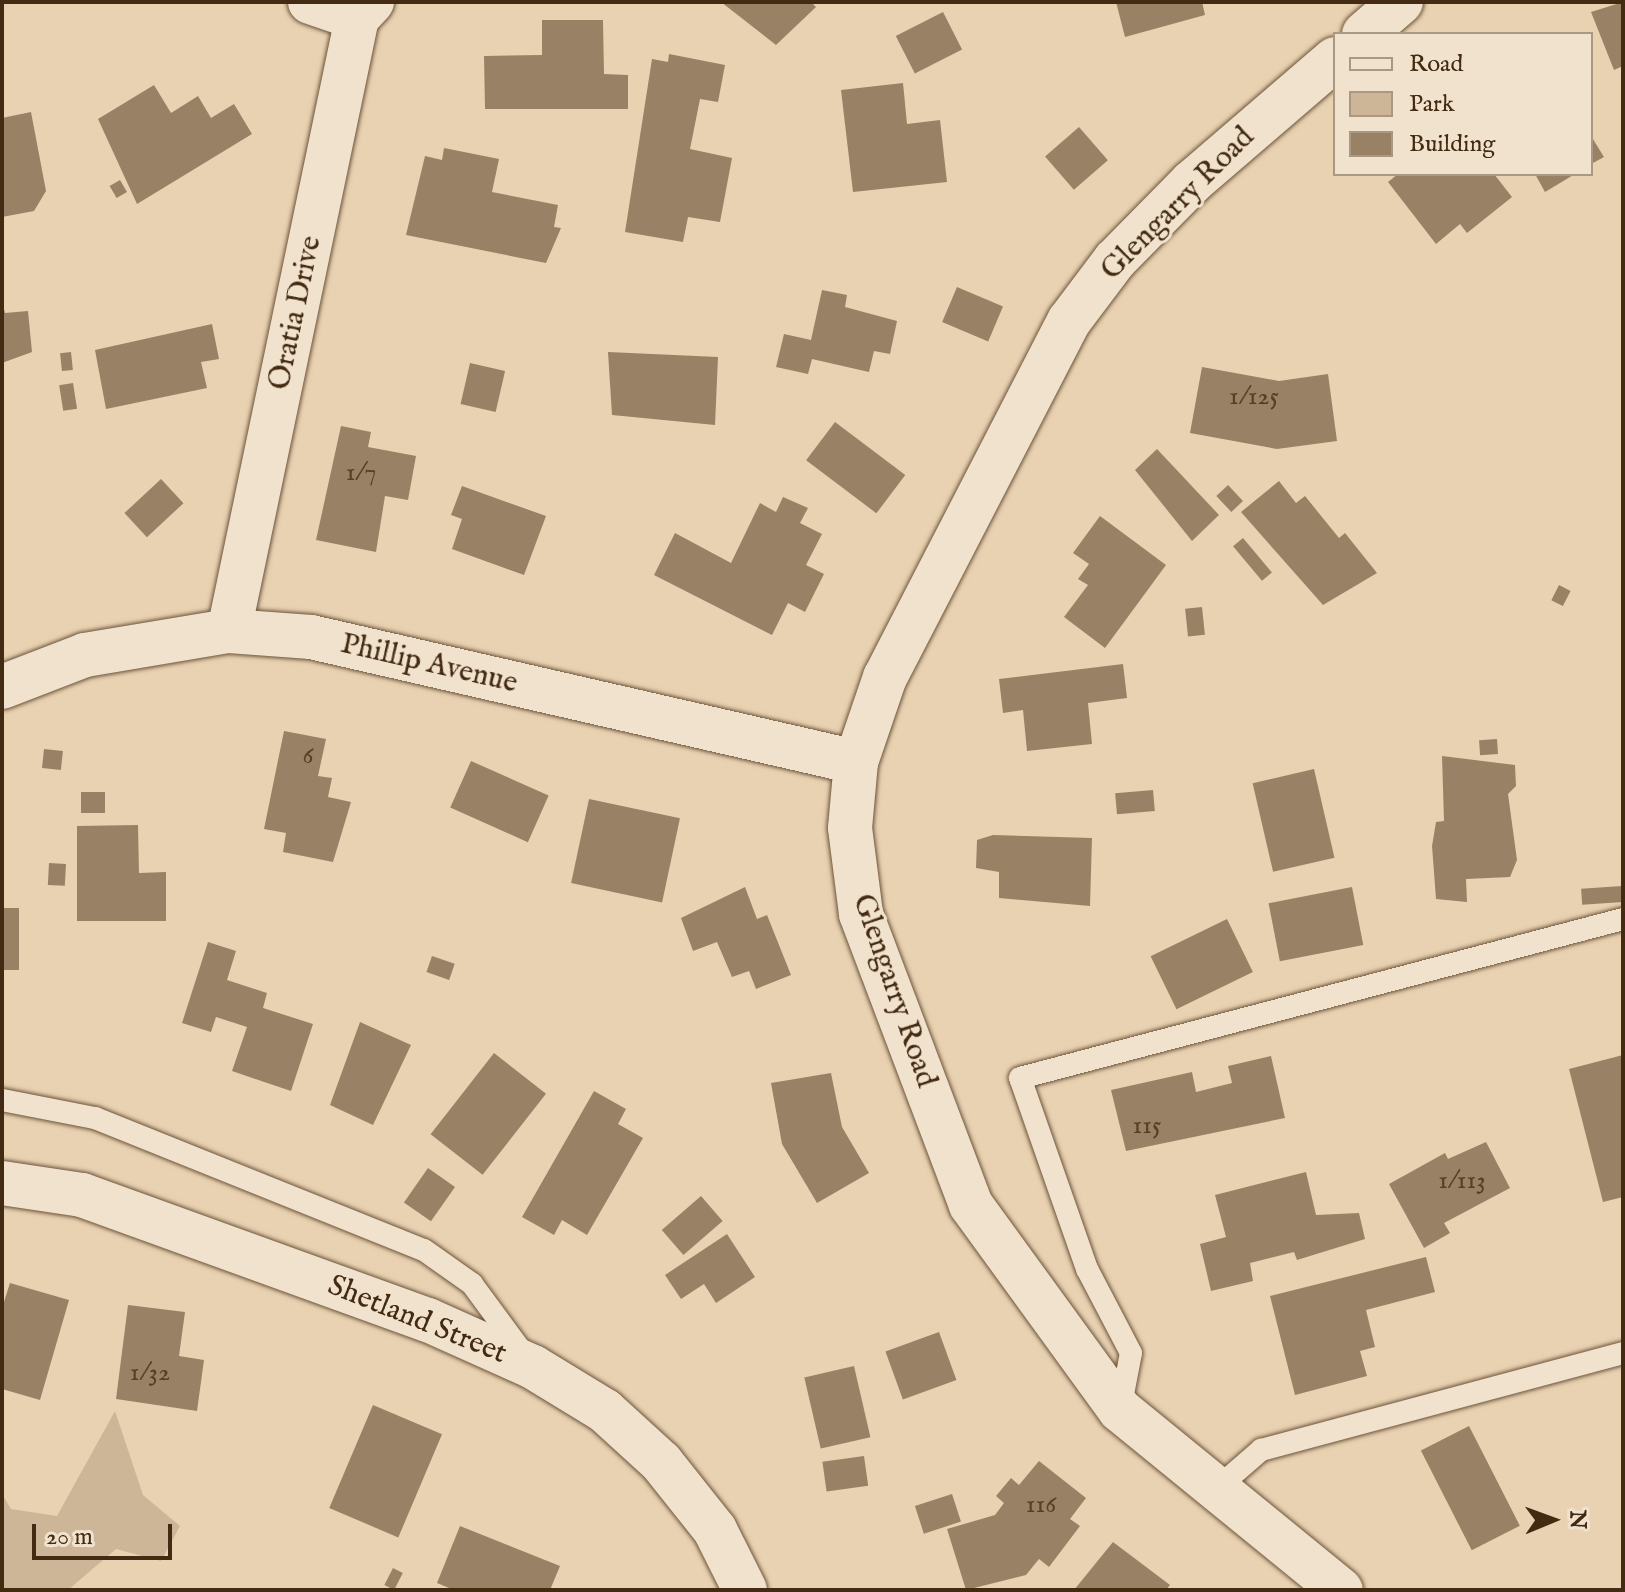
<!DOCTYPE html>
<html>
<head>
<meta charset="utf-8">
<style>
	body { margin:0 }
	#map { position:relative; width:1625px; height:1592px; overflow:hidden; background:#e9d2b2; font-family:"IM FELL English",serif }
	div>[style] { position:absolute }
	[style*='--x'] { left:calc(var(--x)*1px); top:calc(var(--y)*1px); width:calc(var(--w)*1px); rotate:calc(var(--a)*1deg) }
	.green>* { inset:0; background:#cdb597 }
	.building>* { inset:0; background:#998165; transform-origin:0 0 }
	.roads { filter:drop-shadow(0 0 2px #6c543a) drop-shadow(0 0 2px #6c543a) }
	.service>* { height:22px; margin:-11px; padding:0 11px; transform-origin:11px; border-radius:11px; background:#f1e2cd }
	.minor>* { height:44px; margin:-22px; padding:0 22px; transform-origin:22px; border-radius:22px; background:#f1e2cd }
	.secondary>* { height:44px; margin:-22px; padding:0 22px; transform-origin:22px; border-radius:22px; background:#f1e2cd }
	span { translate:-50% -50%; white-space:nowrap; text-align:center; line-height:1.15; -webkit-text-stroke:6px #f1e2cd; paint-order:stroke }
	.number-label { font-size:26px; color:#584027 }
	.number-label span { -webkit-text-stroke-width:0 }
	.street-label { font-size:30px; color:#432a12 }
	.frame { position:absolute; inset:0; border:4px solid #432a12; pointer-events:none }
	.legend { position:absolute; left:1333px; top:32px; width:260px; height:144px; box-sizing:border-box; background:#f1e2cd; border:2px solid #ab9882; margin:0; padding:10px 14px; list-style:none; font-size:24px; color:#432a12 }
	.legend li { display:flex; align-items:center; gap:16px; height:40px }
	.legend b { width:40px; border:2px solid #ab9882 }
	.north { position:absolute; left:1513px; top:1480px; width:80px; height:80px; -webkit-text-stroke:6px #f1e2cd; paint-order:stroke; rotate:89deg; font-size:22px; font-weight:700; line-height:32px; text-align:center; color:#432a12 }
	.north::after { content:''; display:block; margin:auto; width:28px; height:36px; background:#432a12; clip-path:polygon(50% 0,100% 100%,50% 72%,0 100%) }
	.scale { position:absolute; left:32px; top:1524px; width:140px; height:36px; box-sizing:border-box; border:4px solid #432a12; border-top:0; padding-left:10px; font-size:24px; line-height:28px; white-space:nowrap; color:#432a12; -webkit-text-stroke:6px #f1e2cd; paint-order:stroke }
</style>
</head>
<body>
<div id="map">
	<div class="green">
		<div style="clip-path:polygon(115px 1411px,143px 1495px,180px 1526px,161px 1561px,116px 1549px,68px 1590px,2px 1590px,2px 1494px,11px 1509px,57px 1516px)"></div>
	</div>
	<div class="building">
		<div style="clip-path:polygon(721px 2px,811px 2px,816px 7px,776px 45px)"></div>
		<div style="clip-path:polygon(1116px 2px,1202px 2px,1205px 15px,1125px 37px)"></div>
		<div style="clip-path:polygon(1623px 2px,1623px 66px,1614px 70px,1591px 12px)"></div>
		<div style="left:943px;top:12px;width:42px;height:53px;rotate:63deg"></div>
		<div style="clip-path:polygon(542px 20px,603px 20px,604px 74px,628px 75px,628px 109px,485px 109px,484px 56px,542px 55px)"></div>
		<div style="clip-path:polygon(669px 54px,725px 65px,718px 102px,700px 99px,690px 149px,732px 158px,720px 222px,688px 217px,683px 242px,625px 232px,652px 59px,668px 62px)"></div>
		<div style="clip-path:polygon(903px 83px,907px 124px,940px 120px,947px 182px,853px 192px,841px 90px)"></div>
		<div style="clip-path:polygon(154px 85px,171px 113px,198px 96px,211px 118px,234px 104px,252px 134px,137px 204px,98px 119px)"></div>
		<div style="clip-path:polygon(31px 112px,46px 191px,34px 211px,2px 217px,2px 118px)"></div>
		<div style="left:1079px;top:127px;width:44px;height:45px;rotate:49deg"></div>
		<div style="clip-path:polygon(1591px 136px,1604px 157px,1591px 164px)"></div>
		<div style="clip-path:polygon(444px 148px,499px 159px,492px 192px,558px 205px,554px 227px,561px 228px,546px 263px,406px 235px,425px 156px,442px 160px)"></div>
		<div style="clip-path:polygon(1398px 174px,1494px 174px,1512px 197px,1467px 233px,1460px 224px,1436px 244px,1388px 182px)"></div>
		<div style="clip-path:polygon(1535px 174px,1575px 174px,1545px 192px)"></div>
		<div style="left:120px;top:180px;width:14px;height:12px;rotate:60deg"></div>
		<div style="left:957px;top:287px;width:50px;height:38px;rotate:23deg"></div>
		<div style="clip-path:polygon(822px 290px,847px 295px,845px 307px,897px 321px,890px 354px,874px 351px,869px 372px,812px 359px,808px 374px,776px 367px,784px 334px,811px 340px)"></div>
		<div style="clip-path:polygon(2px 301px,5px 313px,28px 311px,32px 352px,2px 363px)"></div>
		<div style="clip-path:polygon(212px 324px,219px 359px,201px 362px,207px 388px,106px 409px,95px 350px)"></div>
		<div style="left:71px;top:352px;width:18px;height:11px;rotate:84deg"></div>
		<div style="clip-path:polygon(608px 352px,718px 357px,715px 425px,612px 415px)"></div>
		<div style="left:470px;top:363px;width:36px;height:42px;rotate:13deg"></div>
		<div style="clip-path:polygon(1202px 367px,1279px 381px,1328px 374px,1337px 441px,1277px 449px,1190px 433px)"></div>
		<div style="left:73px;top:383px;width:26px;height:14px;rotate:81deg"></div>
		<div style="left:835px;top:422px;width:88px;height:48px;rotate:37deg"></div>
		<div style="clip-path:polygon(341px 426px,371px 432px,368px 447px,416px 456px,408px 500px,385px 496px,376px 552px,316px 540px)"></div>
		<div style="clip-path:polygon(1157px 449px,1219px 515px,1192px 541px,1135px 470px)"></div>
		<div style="left:161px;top:479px;width:33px;height:50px;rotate:47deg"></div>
		<div style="clip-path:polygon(1279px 481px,1296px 503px,1305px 496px,1339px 538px,1345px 533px,1377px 573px,1323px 605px,1241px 512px)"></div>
		<div style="left:1228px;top:485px;width:22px;height:16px;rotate:47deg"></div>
		<div style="clip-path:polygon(462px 486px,546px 516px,524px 575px,452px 549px,462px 519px,451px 515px)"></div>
		<div style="clip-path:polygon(783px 497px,808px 508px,800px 523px,822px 534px,806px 565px,824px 574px,805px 612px,788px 603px,772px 635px,654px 575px,675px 533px,731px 563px,760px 503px,776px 512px)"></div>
		<div style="clip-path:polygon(1100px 516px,1166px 565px,1105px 648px,1064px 617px,1088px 585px,1078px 579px,1089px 564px,1073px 553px)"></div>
		<div style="left:1243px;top:538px;width:45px;height:13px;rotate:50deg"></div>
		<div style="left:1559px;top:585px;width:13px;height:17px;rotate:27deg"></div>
		<div style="left:1202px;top:607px;width:28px;height:17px;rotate:84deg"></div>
		<div style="clip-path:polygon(1123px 664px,1127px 698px,1088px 703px,1092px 744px,1027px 751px,1023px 710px,1003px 713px,999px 679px)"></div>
		<div style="clip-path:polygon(284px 731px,326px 739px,318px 776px,332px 778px,328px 797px,351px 802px,333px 862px,283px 852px,286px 833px,264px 829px)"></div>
		<div style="left:1497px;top:739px;width:15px;height:18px;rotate:86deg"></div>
		<div style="left:44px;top:749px;width:19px;height:19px;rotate:6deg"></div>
		<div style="clip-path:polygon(1442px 756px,1515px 765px,1516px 786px,1508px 794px,1517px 860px,1510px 877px,1466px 879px,1467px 902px,1436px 899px,1432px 846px,1436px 822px,1444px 821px)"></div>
		<div style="left:471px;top:761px;width:85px;height:51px;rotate:24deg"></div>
		<div style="left:1314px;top:769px;width:91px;height:63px;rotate:77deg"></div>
		<div style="left:1153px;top:790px;width:21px;height:38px;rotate:85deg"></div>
		<div style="left:81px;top:792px;width:24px;height:21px"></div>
		<div style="left:589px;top:799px;width:93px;height:86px;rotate:12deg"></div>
		<div style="clip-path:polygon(138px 825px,139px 873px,166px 872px,166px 921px,77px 921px,77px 826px)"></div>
		<div style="clip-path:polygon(993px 835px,1092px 838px,1090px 906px,999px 898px,999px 872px,976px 868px,977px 840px)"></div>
		<div style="left:49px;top:863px;width:17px;height:22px;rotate:3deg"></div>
		<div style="left:1622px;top:886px;width:16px;height:41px;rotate:86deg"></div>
		<div style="clip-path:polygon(745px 887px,757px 919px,767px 915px,791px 975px,756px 989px,749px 971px,732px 977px,717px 942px,693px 951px,681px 918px)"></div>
		<div style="left:1352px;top:887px;width:59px;height:85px;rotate:79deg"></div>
		<div style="left:2px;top:908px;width:17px;height:62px"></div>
		<div style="left:1227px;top:919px;width:59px;height:85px;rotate:64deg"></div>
		<div style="clip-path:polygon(208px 942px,236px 951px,227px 980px,267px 993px,263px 1008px,313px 1024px,291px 1091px,232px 1071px,247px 1027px,216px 1017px,211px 1032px,182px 1023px)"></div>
		<div style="left:432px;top:956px;width:24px;height:17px;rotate:19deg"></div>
		<div style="clip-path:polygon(360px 1022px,411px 1045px,373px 1125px,330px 1105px)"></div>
		<div style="left:494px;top:1053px;width:66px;height:103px;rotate:38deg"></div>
		<div style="clip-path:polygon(1623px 1055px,1623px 1197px,1603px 1202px,1569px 1069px)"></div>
		<div style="clip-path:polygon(1271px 1056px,1285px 1118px,1126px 1151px,1111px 1090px,1192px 1072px,1196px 1092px,1232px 1083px,1228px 1066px)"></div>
		<div style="clip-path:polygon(831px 1073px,842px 1127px,869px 1173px,817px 1203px,782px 1144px,771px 1083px)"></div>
		<div style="clip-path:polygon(594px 1091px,626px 1109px,618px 1124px,643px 1138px,587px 1235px,562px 1220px,554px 1235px,522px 1217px)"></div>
		<div style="clip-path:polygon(1486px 1142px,1510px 1188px,1444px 1223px,1450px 1233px,1424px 1248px,1389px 1184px,1445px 1153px,1448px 1159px)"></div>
		<div style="left:428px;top:1168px;width:33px;height:42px;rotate:35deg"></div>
		<div style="clip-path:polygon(1306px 1172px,1316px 1215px,1359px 1213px,1365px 1239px,1297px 1260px,1294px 1252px,1250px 1263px,1253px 1281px,1211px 1291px,1200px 1244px,1226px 1237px,1215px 1195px)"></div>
		<div style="left:701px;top:1196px;width:33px;height:52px;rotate:49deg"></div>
		<div style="clip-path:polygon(727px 1234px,755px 1277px,716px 1303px,704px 1284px,681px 1299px,665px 1275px)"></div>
		<div style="clip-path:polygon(1426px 1257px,1435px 1292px,1366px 1310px,1375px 1347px,1360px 1351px,1367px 1376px,1295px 1395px,1270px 1296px)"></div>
		<div style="clip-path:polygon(10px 1283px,69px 1300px,40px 1400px,2px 1389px,2px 1308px)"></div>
		<div style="clip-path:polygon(128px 1305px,185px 1312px,179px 1356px,204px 1360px,197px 1411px,116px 1399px)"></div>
		<div style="left:939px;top:1332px;width:51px;height:57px;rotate:70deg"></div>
		<div style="left:854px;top:1366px;width:73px;height:51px;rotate:77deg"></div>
		<div style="left:373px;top:1405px;width:75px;height:112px;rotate:23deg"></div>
		<div style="left:1469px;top:1426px;width:112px;height:54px;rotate:63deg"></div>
		<div style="left:864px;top:1456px;width:30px;height:42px;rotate:82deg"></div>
		<div style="clip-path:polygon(1039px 1461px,1086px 1498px,1070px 1519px,1080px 1526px,1049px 1567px,1039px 1559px,1026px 1575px,966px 1590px,947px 1529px,995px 1515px,1004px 1503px,996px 1496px,1011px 1478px,1019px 1485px)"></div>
		<div style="left:952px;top:1494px;width:29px;height:39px;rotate:72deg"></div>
		<div style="clip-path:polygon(460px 1526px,560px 1566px,550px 1590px,454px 1590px,437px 1583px)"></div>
		<div style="clip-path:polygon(1113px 1542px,1170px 1585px,1166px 1590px,1074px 1590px)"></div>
		<div style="left:393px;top:1568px;width:11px;height:19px;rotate:27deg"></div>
	</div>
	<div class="roads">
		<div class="service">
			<div style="--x:2;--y:1100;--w:95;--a:11"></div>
			<div style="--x:95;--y:1118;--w:354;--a:21.9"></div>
			<div style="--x:424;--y:1250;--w:59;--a:35.3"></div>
			<div style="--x:472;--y:1284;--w:94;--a:53.6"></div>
			<div style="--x:1120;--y:1410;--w:58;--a:-79.1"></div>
			<div style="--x:1131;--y:1353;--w:95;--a:-117.6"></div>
			<div style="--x:1087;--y:1269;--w:202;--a:-109.3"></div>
			<div style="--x:1020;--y:1078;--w:624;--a:-14.77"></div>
			<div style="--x:1216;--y:1489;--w:60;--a:-40.9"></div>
			<div style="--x:1261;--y:1450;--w:375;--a:-15"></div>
		</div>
		<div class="minor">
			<div style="--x:310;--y:2;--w:50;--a:18.8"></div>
			<div style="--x:229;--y:631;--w:626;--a:-78.21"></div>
			<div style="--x:357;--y:18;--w:22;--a:-47"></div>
			<div style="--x:2;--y:687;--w:89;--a:-21.1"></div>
			<div style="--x:85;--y:655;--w:146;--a:-9.5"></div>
			<div style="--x:229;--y:631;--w:82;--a:4.2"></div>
			<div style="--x:311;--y:637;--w:559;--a:12.92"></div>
			<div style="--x:2;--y:1183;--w:81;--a:8.5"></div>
			<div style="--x:82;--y:1195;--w:368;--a:19.9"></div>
			<div style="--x:428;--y:1320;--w:115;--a:24.1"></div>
			<div style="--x:533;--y:1367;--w:84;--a:31.4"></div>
			<div style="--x:605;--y:1411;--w:76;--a:42.3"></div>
			<div style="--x:661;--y:1462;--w:87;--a:51.5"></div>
			<div style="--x:715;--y:1530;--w:67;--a:63.4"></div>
		</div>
		<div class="secondary">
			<div style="--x:1364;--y:34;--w:49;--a:-40.9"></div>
			<div style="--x:1335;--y:59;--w:189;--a:139.3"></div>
			<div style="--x:1192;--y:182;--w:110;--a:134.6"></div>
			<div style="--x:1115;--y:260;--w:76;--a:127"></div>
			<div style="--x:1069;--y:321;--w:401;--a:117.3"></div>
			<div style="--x:885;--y:677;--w:90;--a:108.8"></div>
			<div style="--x:856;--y:762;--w:66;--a:95.2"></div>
			<div style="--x:850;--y:828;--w:87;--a:82.7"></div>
			<div style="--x:861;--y:914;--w:311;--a:69.3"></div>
			<div style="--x:971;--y:1205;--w:253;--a:54"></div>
			<div style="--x:1120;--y:1410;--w:285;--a:39.2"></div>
		</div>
	</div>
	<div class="number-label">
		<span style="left:1254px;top:397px">1/125</span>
		<span style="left:361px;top:473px">1/7</span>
		<span style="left:308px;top:756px">6</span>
		<span style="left:1147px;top:1126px">115</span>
		<span style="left:1462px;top:1181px">1/113</span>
		<span style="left:150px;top:1373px">1/32</span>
		<span style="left:1041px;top:1505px">116</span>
	</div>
	<div class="street-label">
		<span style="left:1178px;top:204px;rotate:-45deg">Glengarry Road</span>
		<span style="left:296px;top:313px;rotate:-78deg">Oratia Drive</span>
		<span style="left:429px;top:664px;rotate:13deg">Phillip Avenue</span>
		<span style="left:894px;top:991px;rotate:71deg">Glengarry Road</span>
		<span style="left:417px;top:1320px;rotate:22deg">Shetland Street</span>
	</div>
	<div class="frame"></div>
	<ul class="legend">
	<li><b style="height:10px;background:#f1e2cd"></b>Road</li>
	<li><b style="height:22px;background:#cdb597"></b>Park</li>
	<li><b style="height:22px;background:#998165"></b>Building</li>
	</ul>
	<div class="north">N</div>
	<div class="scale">20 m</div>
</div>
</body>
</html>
